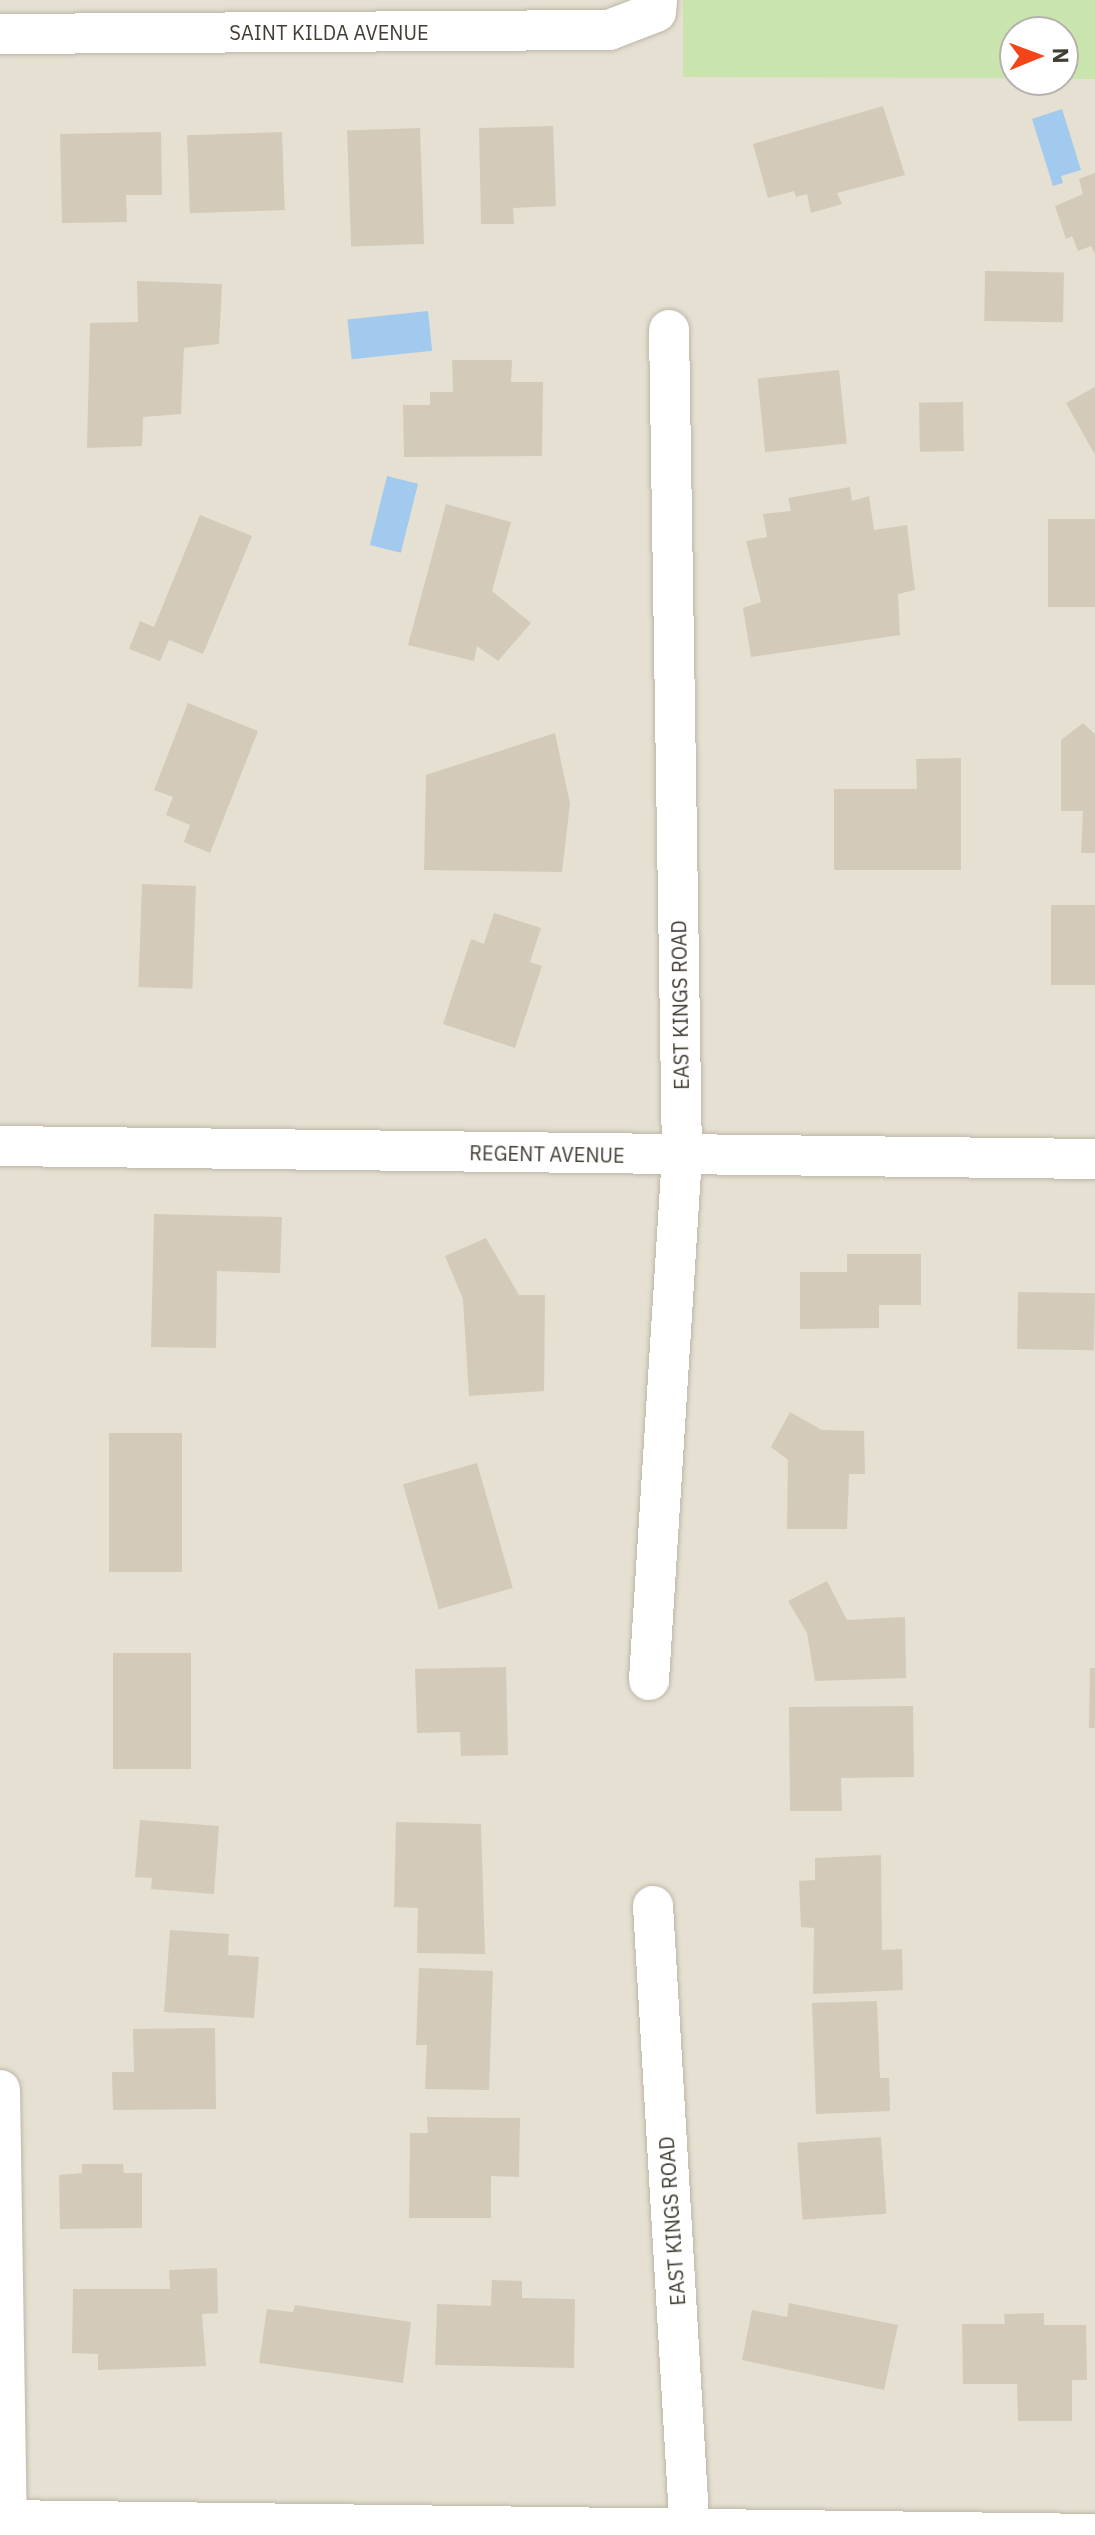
<!DOCTYPE html>
<html>
<head>
<meta charset="utf-8">
<style>
	body { margin:0 }
	#map { position:relative; width:1095px; height:2535px; overflow:hidden; background:#f1eee4; font-family:"IBM Plex Sans",sans-serif }
	div>[style] { position:absolute }
	[style*='--x'] { left:calc(var(--x)*1px); top:calc(var(--y)*1px); width:calc(var(--w)*1px); rotate:calc(var(--a)*1deg) }
	.residential>* { inset:0; background:#e5e0d2 }
	.green>* { inset:0; background:#c9e5ad }
	.water>* { inset:0; background:#a1caee; transform-origin:0 0 }
	.building>* { inset:0; background:#d3caba; transform-origin:0 0 }
	.roads { filter:drop-shadow(0 0 2px #bdb6a7) drop-shadow(0 0 2px #bdb6a7) }
	.street>* { height:40px; margin:-20px; padding:0 20px; transform-origin:20px; border-radius:20px; background:#fff }
	span { translate:-50% -50%; white-space:nowrap; text-align:center; line-height:1.15; -webkit-text-stroke:7px #fff; paint-order:stroke }
	.street-label { font-size:20px; color:#433e34 }
	.north { position:absolute; left:999px; top:16px; width:80px; height:80px; box-sizing:border-box; background:#fff; border:2px solid #b4b2ae; border-radius:50%; rotate:89deg; font-size:22px; font-weight:700; line-height:32px; text-align:center; color:#433e34 }
	.north::after { content:''; display:block; margin:auto; width:28px; height:36px; background:#f44518; clip-path:polygon(50% 0,100% 100%,50% 72%,0 100%) }
</style>
</head>
<body>
<div id="map">
	<div class="residential">
		<div style="clip-path:polygon(evenodd,0 0,1095px 0,1095px 2535px,0 2535px,0 0,1015px 32px,1063px 32px,1063px 80px,1015px 80px,1015px 32px)"></div>
	</div>
	<div class="green">
		<div style="clip-path:polygon(683px 0,1095px 0,1095px 79px,1063px 79px,1063px 32px,1015px 32px,1015px 78px,683px 77px)"></div>
	</div>
	<div class="water">
		<div style="clip-path:polygon(1062px 109px,1081px 170px,1061px 176px,1063px 183px,1053px 186px,1032px 119px)"></div>
		<div style="left:428px;top:311px;width:40px;height:81px;rotate:84deg"></div>
		<div style="left:387px;top:476px;width:32px;height:71px;rotate:14deg"></div>
	</div>
	<div class="building">
		<div style="clip-path:polygon(883px 106px,905px 175px,837px 193px,842px 204px,811px 213px,807px 194px,796px 197px,794px 191px,768px 198px,753px 144px)"></div>
		<div style="clip-path:polygon(553px 126px,556px 206px,513px 208px,514px 224px,481px 224px,479px 128px)"></div>
		<div style="left:420px;top:128px;width:116px;height:73px;rotate:88deg"></div>
		<div style="clip-path:polygon(161px 132px,162px 195px,126px 195px,127px 222px,62px 223px,60px 134px)"></div>
		<div style="left:282px;top:132px;width:78px;height:95px;rotate:88deg"></div>
		<div style="clip-path:polygon(1095px 173px,1095px 254px,1091px 246px,1078px 251px,1072px 236px,1066px 239px,1055px 206px,1083px 194px,1079px 179px)"></div>
		<div style="left:985px;top:271px;width:79px;height:50px;rotate:1deg"></div>
		<div style="clip-path:polygon(137px 281px,222px 284px,219px 344px,184px 348px,181px 414px,143px 417px,142px 446px,87px 448px,90px 323px,138px 322px)"></div>
		<div style="clip-path:polygon(452px 360px,512px 360px,511px 382px,543px 382px,542px 456px,404px 457px,403px 405px,430px 405px,430px 392px,453px 392px)"></div>
		<div style="left:839px;top:370px;width:74px;height:82px;rotate:84deg"></div>
		<div style="clip-path:polygon(1095px 387px,1095px 455px,1066px 403px)"></div>
		<div style="left:963px;top:402px;width:49px;height:44px;rotate:89deg"></div>
		<div style="clip-path:polygon(850px 487px,852px 501px,869px 496px,874px 530px,907px 525px,915px 590px,898px 594px,900px 635px,751px 657px,743px 608px,761px 602px,746px 541px,767px 537px,763px 514px,791px 511px,788px 498px)"></div>
		<div style="clip-path:polygon(446px 504px,511px 522px,492px 591px,531px 623px,498px 661px,477px 646px,474px 661px,408px 645px)"></div>
		<div style="clip-path:polygon(200px 515px,252px 536px,203px 654px,169px 640px,160px 661px,129px 649px,140px 621px,154px 627px)"></div>
		<div style="left:1048px;top:519px;width:47px;height:88px"></div>
		<div style="clip-path:polygon(188px 703px,258px 731px,210px 853px,184px 842px,190px 825px,166px 815px,173px 797px,154px 790px)"></div>
		<div style="clip-path:polygon(1083px 723px,1095px 734px,1095px 853px,1081px 853px,1083px 811px,1061px 811px,1061px 740px)"></div>
		<div style="clip-path:polygon(555px 733px,570px 804px,562px 872px,424px 870px,426px 775px)"></div>
		<div style="clip-path:polygon(961px 758px,961px 870px,834px 870px,834px 789px,917px 789px,916px 759px)"></div>
		<div style="left:142px;top:884px;width:54px;height:103px;rotate:2deg"></div>
		<div style="left:1051px;top:905px;width:44px;height:80px"></div>
		<div style="clip-path:polygon(494px 913px,541px 928px,530px 962px,542px 966px,515px 1048px,443px 1024px,471px 939px,484px 944px)"></div>
		<div style="clip-path:polygon(154px 1214px,282px 1217px,280px 1273px,217px 1271px,216px 1348px,151px 1347px)"></div>
		<div style="clip-path:polygon(486px 1238px,519px 1295px,545px 1295px,544px 1391px,469px 1396px,463px 1299px,445px 1256px)"></div>
		<div style="clip-path:polygon(847px 1254px,921px 1254px,921px 1305px,879px 1305px,879px 1328px,800px 1329px,800px 1272px,847px 1272px)"></div>
		<div style="left:1018px;top:1292px;width:77px;height:57px;rotate:1deg"></div>
		<div style="clip-path:polygon(790px 1412px,822px 1430px,864px 1431px,865px 1474px,849px 1474px,847px 1529px,787px 1529px,788px 1460px,771px 1447px)"></div>
		<div style="left:109px;top:1433px;width:73px;height:139px"></div>
		<div style="left:477px;top:1463px;width:130px;height:77px;rotate:74deg"></div>
		<div style="clip-path:polygon(827px 1581px,847px 1620px,905px 1617px,906px 1678px,815px 1681px,807px 1633px,788px 1601px)"></div>
		<div style="left:113px;top:1653px;width:78px;height:116px"></div>
		<div style="clip-path:polygon(506px 1667px,508px 1755px,461px 1756px,460px 1732px,417px 1733px,415px 1669px)"></div>
		<div style="clip-path:polygon(1090px 1668px,1095px 1668px,1095px 1728px,1089px 1728px)"></div>
		<div style="clip-path:polygon(913px 1706px,914px 1777px,841px 1778px,842px 1811px,790px 1811px,789px 1707px)"></div>
		<div style="clip-path:polygon(140px 1820px,219px 1826px,214px 1894px,151px 1889px,152px 1878px,135px 1877px)"></div>
		<div style="clip-path:polygon(396px 1822px,481px 1824px,485px 1954px,417px 1953px,418px 1908px,394px 1907px)"></div>
		<div style="clip-path:polygon(881px 1855px,882px 1950px,902px 1949px,903px 1990px,813px 1994px,814px 1928px,801px 1927px,799px 1881px,815px 1880px,815px 1858px)"></div>
		<div style="clip-path:polygon(170px 1930px,229px 1934px,228px 1955px,259px 1957px,254px 2018px,164px 2012px)"></div>
		<div style="clip-path:polygon(419px 1968px,493px 1971px,489px 2090px,425px 2089px,427px 2045px,416px 2045px)"></div>
		<div style="clip-path:polygon(877px 2001px,880px 2078px,889px 2078px,890px 2111px,816px 2114px,812px 2003px)"></div>
		<div style="clip-path:polygon(215px 2028px,216px 2109px,113px 2110px,112px 2072px,134px 2072px,133px 2029px)"></div>
		<div style="clip-path:polygon(427px 2117px,520px 2118px,519px 2177px,491px 2176px,491px 2218px,409px 2218px,410px 2133px,428px 2133px)"></div>
		<div style="left:881px;top:2137px;width:77px;height:84px;rotate:86deg"></div>
		<div style="clip-path:polygon(82px 2164px,123px 2164px,124px 2173px,142px 2173px,142px 2228px,60px 2229px,59px 2175px,82px 2173px)"></div>
		<div style="clip-path:polygon(217px 2268px,218px 2313px,202px 2314px,206px 2366px,98px 2370px,98px 2354px,72px 2353px,73px 2289px,170px 2289px,169px 2270px)"></div>
		<div style="clip-path:polygon(492px 2280px,522px 2281px,522px 2298px,575px 2299px,574px 2368px,435px 2365px,437px 2304px,491px 2306px)"></div>
		<div style="clip-path:polygon(789px 2303px,898px 2325px,884px 2390px,742px 2360px,752px 2310px,787px 2317px)"></div>
		<div style="clip-path:polygon(295px 2305px,411px 2322px,403px 2383px,259px 2363px,267px 2309px,293px 2312px)"></div>
		<div style="clip-path:polygon(1044px 2313px,1044px 2325px,1086px 2325px,1087px 2380px,1072px 2380px,1072px 2421px,1018px 2421px,1017px 2384px,963px 2384px,962px 2324px,1005px 2324px,1004px 2314px)"></div>
	</div>
	<div class="roads">
		<div class="street">
			<div style="--x:0;--y:34;--w:609;--a:-0.38"></div>
			<div style="--x:609;--y:30;--w:50;--a:-21"></div>
			<div style="--x:656;--y:12;--w:12;--a:-85"></div>
			<div style="--x:0;--y:1146;--w:1095;--a:0.68"></div>
			<div style="--x:649;--y:1680;--w:525;--a:-86.4"></div>
			<div style="--x:682;--y:1156;--w:826;--a:-90.9"></div>
			<div style="--x:653;--y:1906;--w:630;--a:86.63"></div>
			<div style="--x:0;--y:2090;--w:430;--a:89.1"></div>
			<div style="--x:0;--y:2520;--w:1095;--a:0.73"></div>
		</div>
	</div>
	<div class="street-label">
		<span style="left:329px;top:32px">SAINT KILDA AVENUE</span>
		<span style="left:680px;top:1005px;rotate:-91deg">EAST KINGS ROAD</span>
		<span style="left:547px;top:1154px;rotate:1deg">REGENT AVENUE</span>
		<span style="left:672px;top:2221px;rotate:-94deg">EAST KINGS ROAD</span>
	</div>
	<div class="north">N</div>
</div>
</body>
</html>
